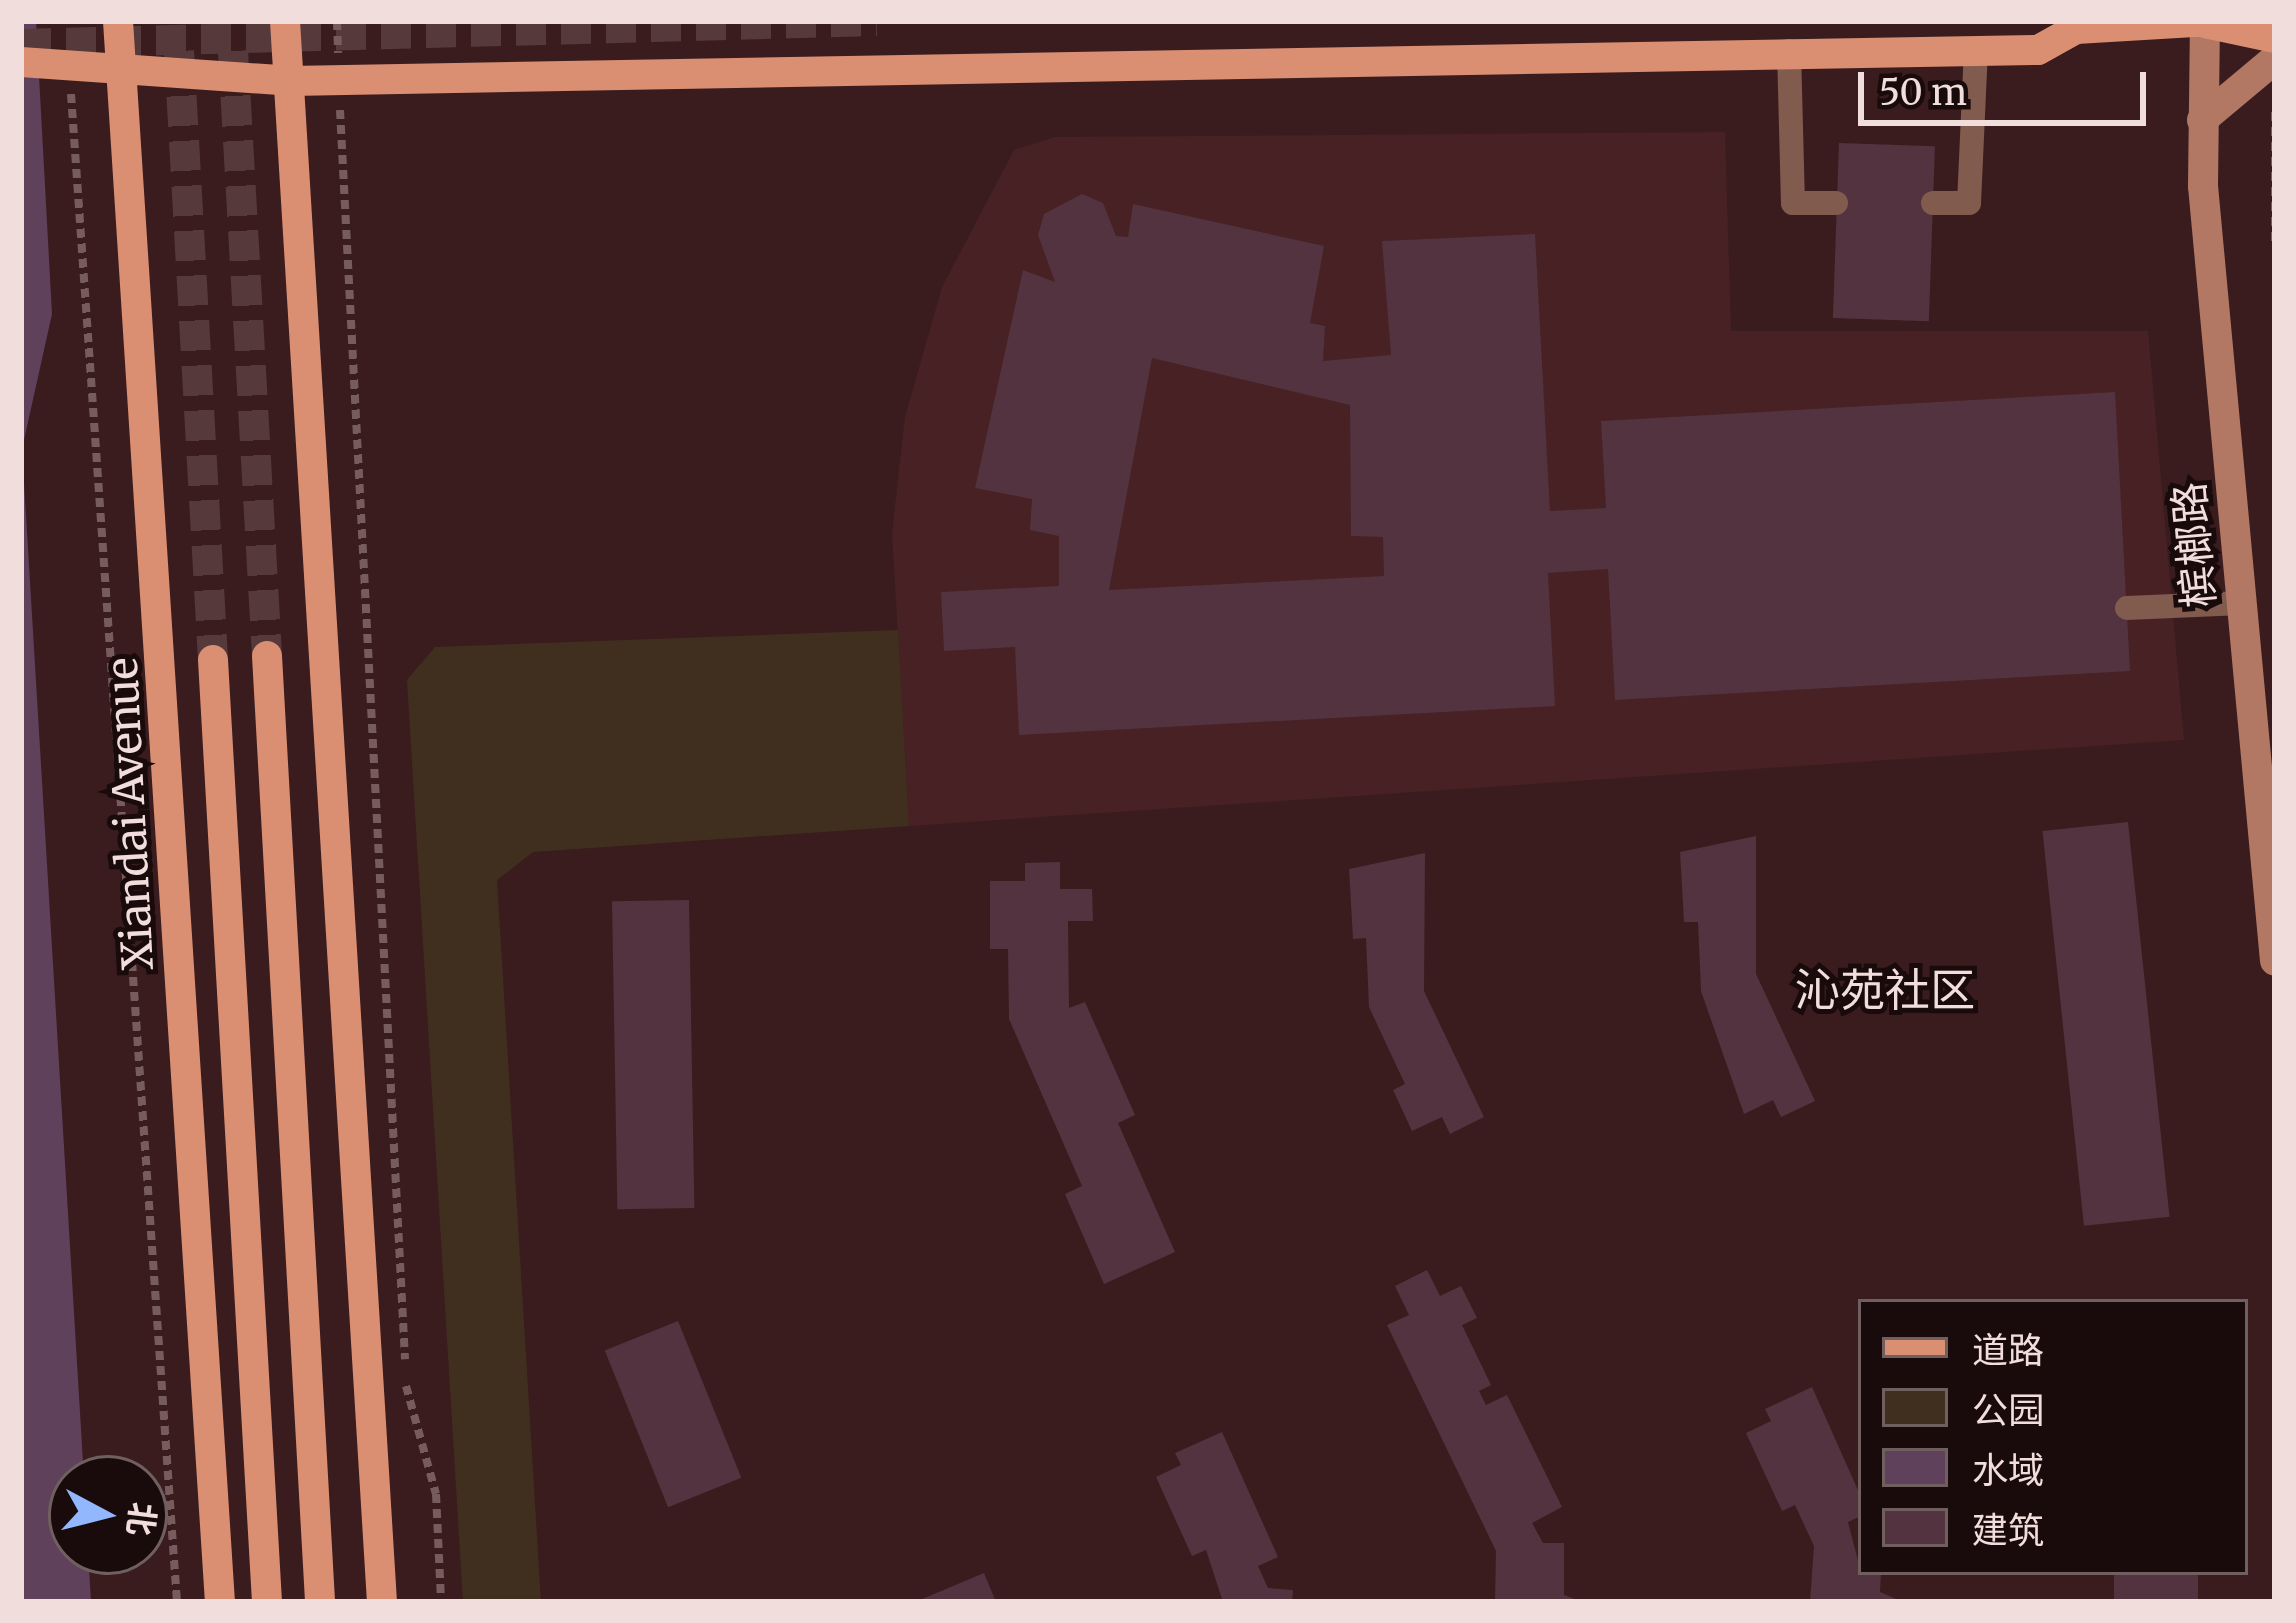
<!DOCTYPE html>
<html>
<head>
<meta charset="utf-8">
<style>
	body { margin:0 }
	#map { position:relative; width:2296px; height:1623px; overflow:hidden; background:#3a1c1e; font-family:Merriweather,"Noto Sans SC",serif }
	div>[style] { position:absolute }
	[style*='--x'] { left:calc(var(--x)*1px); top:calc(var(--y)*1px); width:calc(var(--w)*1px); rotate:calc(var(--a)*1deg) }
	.built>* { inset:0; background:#472123 }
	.green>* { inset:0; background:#402f1f }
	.water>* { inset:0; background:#60415b }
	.building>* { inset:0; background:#52333f; transform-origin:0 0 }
	.primary-tunnel>* { height:30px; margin-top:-15px; transform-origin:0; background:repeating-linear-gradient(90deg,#56393b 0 30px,transparent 0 45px) }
	.path>* { height:8px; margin-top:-4px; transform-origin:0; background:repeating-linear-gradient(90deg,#775c5e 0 9px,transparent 0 15px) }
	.lane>* { height:24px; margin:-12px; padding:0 12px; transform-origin:12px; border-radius:12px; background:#805b4e }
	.secondary>* { height:30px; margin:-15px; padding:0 15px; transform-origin:15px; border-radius:15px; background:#b37863 }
	.primary>* { height:30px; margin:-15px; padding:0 15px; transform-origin:15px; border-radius:15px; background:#da8f73 }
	span { translate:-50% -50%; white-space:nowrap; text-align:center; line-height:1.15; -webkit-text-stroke:10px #190b0b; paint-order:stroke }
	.street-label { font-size:42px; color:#f2dddd }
	.neighbourhood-label { font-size:45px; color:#f2dddd }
	.frame { position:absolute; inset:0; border:24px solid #f2dddd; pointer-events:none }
	.legend { position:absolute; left:1858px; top:1299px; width:390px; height:276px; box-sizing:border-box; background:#190b0b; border:3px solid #705f5f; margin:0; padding:15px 21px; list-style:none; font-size:36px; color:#f2dddd }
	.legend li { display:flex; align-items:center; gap:24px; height:60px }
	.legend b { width:60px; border:3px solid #705f5f }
	.north { position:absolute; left:48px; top:1455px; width:120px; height:120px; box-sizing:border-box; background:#190b0b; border:3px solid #705f5f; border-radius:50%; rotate:97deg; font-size:33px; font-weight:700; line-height:48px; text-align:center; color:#f2dddd }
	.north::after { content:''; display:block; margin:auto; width:42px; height:54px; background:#92b7fd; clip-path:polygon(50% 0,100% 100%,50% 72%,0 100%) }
	.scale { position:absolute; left:1858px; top:72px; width:288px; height:54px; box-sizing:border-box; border:6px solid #f2dddd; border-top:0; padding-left:15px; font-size:36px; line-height:42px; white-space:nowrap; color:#f2dddd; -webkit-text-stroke:9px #190b0b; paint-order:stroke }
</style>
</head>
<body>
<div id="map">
	<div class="built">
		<div style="clip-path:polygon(1725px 132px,1731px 331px,2148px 331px,2184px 740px,909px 826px,892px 533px,905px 417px,942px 287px,1014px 150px,1055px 137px)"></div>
	</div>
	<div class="green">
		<div style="clip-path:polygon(898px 630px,909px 826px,533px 852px,497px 880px,541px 1602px,463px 1602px,407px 680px,435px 647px)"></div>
	</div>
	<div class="water">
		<div style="clip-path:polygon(21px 21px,36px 21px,52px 314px,22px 449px,84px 1479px,72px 1479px,72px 1551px,88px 1551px,91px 1602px,21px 1602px)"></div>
	</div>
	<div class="building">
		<div style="left:1839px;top:143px;width:96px;height:175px;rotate:2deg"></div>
		<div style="clip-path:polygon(evenodd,1082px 194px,1103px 203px,1116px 236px,1128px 237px,1133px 204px,1324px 246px,1310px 323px,1325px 326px,1323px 361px,1391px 355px,1382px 241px,1535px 234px,1550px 511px,1606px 508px,1601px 421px,2115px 392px,2130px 671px,1615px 700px,1608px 569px,1548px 573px,1555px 706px,1019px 735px,1015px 647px,944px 651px,941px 592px,1059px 586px,1059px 536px,1030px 530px,1032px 499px,975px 488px,1023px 270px,1055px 282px,1038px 235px,1044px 214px,1082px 194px,1152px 358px,1350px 405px,1351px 536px,1383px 537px,1384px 576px,1109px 590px,1152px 358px)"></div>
		<div style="left:2128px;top:822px;width:397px;height:86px;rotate:84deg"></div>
		<div style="clip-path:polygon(1756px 836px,1756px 974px,1815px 1101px,1781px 1117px,1773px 1100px,1744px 1114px,1701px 991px,1698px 922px,1684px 922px,1680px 852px)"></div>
		<div style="clip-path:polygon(1425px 853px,1424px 991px,1484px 1117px,1450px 1134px,1442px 1117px,1412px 1131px,1393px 1090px,1405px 1084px,1369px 1007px,1366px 938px,1353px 939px,1349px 869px)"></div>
		<div style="clip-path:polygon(1060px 862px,1060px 889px,1092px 889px,1093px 921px,1068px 921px,1069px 1008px,1085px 1002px,1135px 1115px,1118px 1123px,1175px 1252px,1104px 1284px,1065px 1194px,1082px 1186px,1009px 1019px,1008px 949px,990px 949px,990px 881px,1025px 881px,1025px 863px)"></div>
		<div style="left:689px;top:900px;width:308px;height:77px;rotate:89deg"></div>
		<div style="clip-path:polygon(1427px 1270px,1440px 1296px,1461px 1286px,1477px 1318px,1462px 1325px,1491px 1385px,1479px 1391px,1486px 1405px,1507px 1395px,1562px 1507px,1532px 1523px,1543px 1543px,1564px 1543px,1564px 1595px,1583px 1602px,1495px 1602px,1496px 1551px,1387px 1325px,1409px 1315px,1395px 1286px)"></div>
		<div style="left:678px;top:1321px;width:169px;height:79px;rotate:68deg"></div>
		<div style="clip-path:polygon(1812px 1387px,1861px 1497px,1861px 1516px,1848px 1522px,1861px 1572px,1881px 1572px,1880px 1592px,1903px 1602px,1810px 1602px,1814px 1546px,1795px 1505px,1782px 1511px,1746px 1433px,1771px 1421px,1765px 1409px)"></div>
		<div style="clip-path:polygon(1222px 1432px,1278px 1557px,1258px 1566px,1268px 1588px,1293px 1590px,1292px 1602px,1223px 1602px,1206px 1550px,1192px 1556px,1156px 1477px,1181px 1465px,1175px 1453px)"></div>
		<div style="left:2114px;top:1572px;width:84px;height:30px"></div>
		<div style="clip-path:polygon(984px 1573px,996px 1602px,915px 1602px)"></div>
	</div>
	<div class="primary-tunnel">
		<div style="--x:21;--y:44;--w:856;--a:-1.54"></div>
		<div style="--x:179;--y:51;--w:610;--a:86.8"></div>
		<div style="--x:233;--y:51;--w:606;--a:86.78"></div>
	</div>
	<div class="path">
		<div style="--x:337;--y:21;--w:32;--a:88"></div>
		<div style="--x:71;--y:94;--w:1512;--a:85.98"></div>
		<div style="--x:340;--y:110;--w:1251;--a:87.02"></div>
		<div style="--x:2275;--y:112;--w:132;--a:90"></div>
		<div style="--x:406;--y:1386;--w:112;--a:74.5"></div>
		<div style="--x:436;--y:1494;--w:108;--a:87.3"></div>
	</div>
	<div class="lane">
		<div style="--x:1789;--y:51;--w:152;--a:88.5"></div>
		<div style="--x:1793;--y:203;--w:43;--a:0"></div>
		<div style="--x:1933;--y:203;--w:36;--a:0"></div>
		<div style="--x:1969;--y:203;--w:153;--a:-87.4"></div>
		<div style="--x:2127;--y:608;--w:115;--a:-2.5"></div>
	</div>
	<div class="secondary">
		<div style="--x:2205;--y:21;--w:165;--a:90.7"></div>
		<div style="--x:2203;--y:186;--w:778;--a:84.69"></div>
		<div style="--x:2202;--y:120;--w:95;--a:-39.9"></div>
	</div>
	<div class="primary">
		<div style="--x:118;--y:21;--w:1584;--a:86.31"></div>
		<div style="--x:285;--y:21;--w:1584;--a:86.49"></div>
		<div style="--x:2205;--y:23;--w:72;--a:12.1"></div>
		<div style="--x:21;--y:62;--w:270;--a:4"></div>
		<div style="--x:290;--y:81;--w:1748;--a:-1.02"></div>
		<div style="--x:2038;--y:50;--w:43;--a:-28.9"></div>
		<div style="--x:2076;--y:29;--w:135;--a:-3.4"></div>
		<div style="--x:267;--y:656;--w:947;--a:86.79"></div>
		<div style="--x:213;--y:660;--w:944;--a:86.72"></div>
	</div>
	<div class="street-label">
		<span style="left:2194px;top:545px;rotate:-95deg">槟榔路</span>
		<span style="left:130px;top:814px;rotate:-93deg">Xiandai Avenue</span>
	</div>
	<div class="neighbourhood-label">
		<span style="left:1885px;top:991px">沁苑社区</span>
	</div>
	<div class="frame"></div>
	<ul class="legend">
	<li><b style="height:15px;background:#da8f73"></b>道路</li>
	<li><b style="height:33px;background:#402f1f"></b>公园</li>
	<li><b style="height:33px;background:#60415b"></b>水域</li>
	<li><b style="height:33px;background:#52333f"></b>建筑</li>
	</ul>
	<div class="north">北</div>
	<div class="scale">50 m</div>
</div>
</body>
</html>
